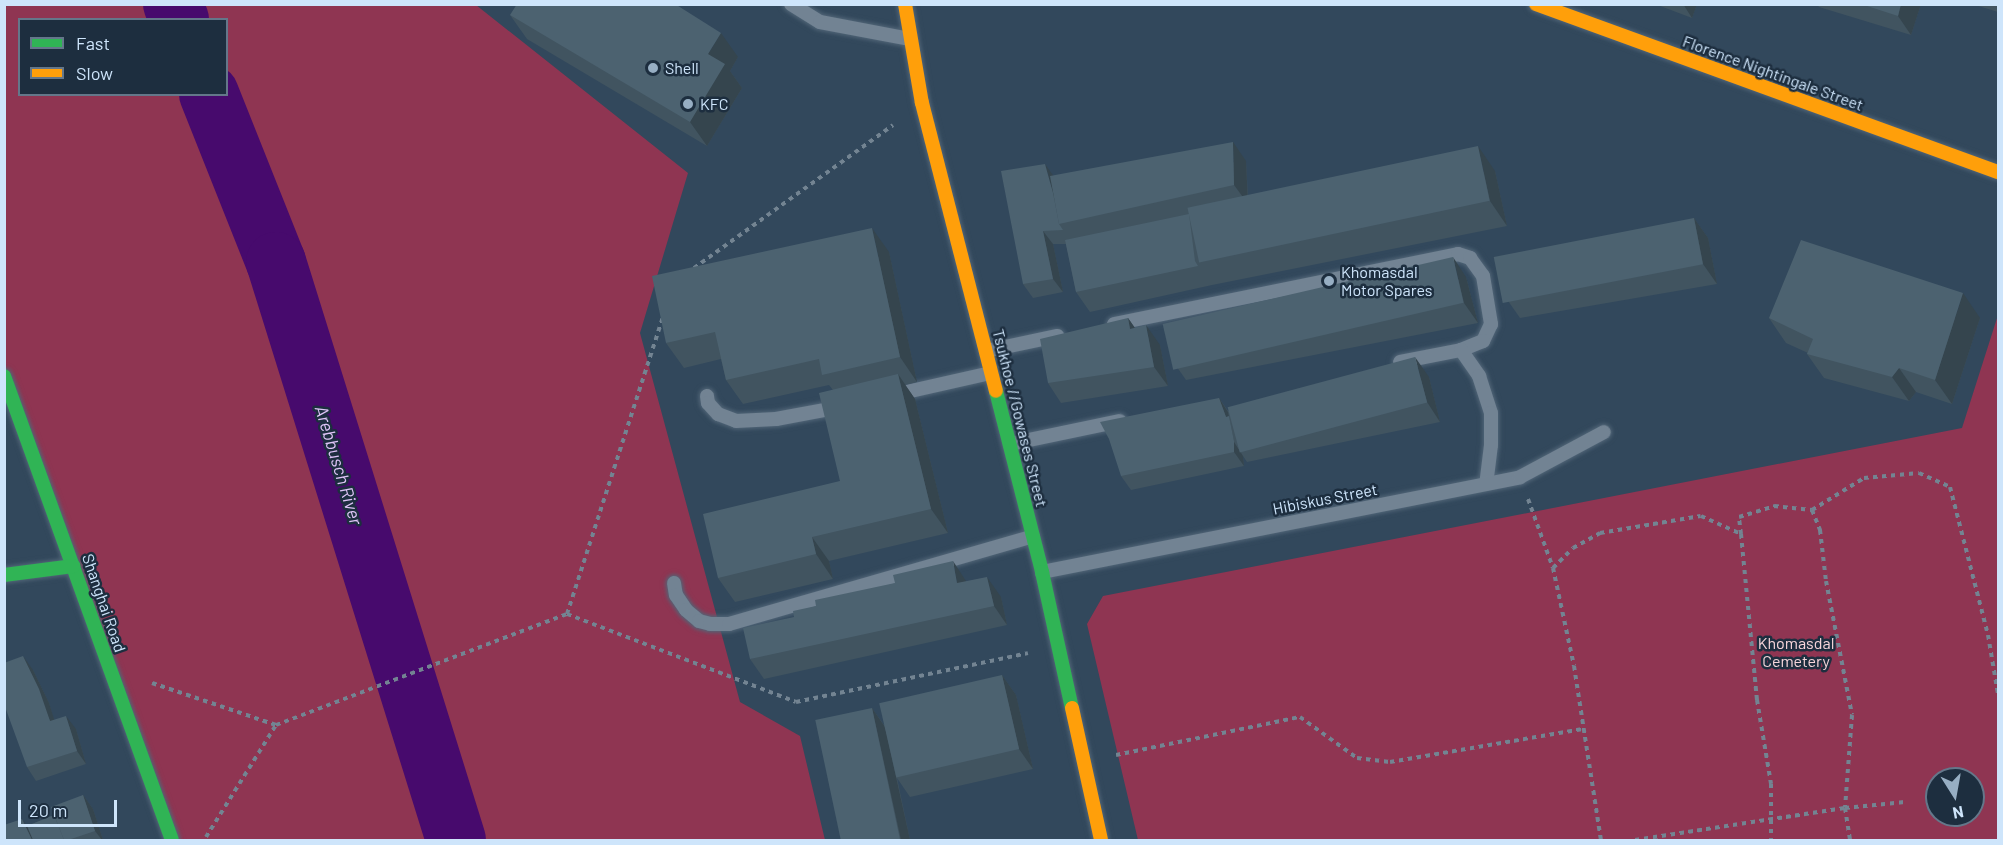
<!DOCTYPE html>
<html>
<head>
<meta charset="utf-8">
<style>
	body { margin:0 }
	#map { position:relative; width:2003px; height:845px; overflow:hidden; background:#32485c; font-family:Barlow,sans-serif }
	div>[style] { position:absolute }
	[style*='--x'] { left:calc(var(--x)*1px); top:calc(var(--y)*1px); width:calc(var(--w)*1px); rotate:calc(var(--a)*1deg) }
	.green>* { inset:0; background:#8f3552 }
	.river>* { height:60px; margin:-30px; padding:0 30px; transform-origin:30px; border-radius:30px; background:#470a6d }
	.path>* { height:4px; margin-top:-2px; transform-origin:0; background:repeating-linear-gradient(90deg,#738492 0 4.5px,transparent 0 9px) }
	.roads { filter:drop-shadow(0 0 2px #516577) drop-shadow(0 0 2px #516577) }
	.lane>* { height:14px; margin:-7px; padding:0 7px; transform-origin:7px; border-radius:7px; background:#728393 }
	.fast>* { height:14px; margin:-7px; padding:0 7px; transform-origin:7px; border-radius:7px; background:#30b455 }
	.slow>* { height:14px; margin:-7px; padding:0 7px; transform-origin:7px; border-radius:7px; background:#ff9f0a }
	.wall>* { inset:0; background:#415460 }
	.shaded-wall>* { inset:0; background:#35454e }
	.building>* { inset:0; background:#4c6270; transform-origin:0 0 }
	.dots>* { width:16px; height:16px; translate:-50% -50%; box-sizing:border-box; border:3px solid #1d2e3f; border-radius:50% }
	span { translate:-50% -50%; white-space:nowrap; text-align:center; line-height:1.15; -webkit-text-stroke:5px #1d2e3f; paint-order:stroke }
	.poi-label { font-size:16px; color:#cee5fb }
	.left { translate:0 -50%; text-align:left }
	.street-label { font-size:16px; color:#cee5fb }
	.park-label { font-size:16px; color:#f7d6db }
	.water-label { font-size:18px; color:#dec3f7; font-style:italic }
	.frame { position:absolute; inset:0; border:6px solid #cee5fb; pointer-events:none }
	.legend { position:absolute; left:18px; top:18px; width:210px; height:78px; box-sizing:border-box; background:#1d2e3f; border:2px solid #64778a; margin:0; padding:8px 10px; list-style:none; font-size:18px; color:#cee5fb }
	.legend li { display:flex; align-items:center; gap:12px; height:30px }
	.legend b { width:30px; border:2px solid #64778a }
	.north { position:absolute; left:1925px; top:767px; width:60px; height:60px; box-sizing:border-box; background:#1d2e3f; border:2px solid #64778a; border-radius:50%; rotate:169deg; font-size:16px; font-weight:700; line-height:24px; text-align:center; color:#cee5fb }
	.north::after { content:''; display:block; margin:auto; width:21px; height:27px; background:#97aec3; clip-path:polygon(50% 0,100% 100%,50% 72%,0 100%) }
	.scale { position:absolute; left:18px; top:800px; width:99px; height:27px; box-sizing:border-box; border:3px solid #cee5fb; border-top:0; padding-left:8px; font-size:18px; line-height:21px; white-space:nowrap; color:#cee5fb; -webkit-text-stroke:4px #1d2e3f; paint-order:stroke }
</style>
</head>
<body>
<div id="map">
	<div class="green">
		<div style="clip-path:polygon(evenodd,5px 5px,476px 5px,688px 173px,640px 333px,740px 702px,800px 736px,825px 840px,172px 840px,5px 376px,5px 5px,20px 20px,226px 20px,226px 94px,20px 94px,20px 20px)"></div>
		<div style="clip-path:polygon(evenodd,1998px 315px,1998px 840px,1138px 840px,1087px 624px,1103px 596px,1962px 428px,1998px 315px,1937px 779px,1973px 779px,1973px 815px,1937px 815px,1937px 779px)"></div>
	</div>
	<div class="river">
		<div style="--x:173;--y:4;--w:17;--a:69"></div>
		<div style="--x:209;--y:94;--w:181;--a:68.3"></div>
		<div style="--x:276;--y:262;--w:605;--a:72.7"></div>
	</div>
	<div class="path">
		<div style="--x:694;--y:268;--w:245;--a:-35.7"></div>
		<div style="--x:1528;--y:499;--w:73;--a:70.1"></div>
		<div style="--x:1553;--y:568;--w:100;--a:77.9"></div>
		<div style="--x:1574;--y:666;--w:176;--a:81.2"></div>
		<div style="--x:1812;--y:510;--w:22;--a:68"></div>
		<div style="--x:1820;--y:530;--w:51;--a:83.3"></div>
		<div style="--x:1826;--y:581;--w:136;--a:79"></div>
		<div style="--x:1852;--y:715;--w:93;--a:94.3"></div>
		<div style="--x:1845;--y:808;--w:32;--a:81"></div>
		<div style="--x:1741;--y:534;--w:167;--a:84.5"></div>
		<div style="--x:1757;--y:700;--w:85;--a:80.5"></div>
		<div style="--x:1771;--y:784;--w:56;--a:90"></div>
		<div style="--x:1553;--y:568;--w:28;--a:-45"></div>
		<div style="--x:1573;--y:548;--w:31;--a:-29"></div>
		<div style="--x:1600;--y:533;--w:102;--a:-9.6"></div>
		<div style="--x:1701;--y:516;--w:44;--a:24.2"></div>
		<div style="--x:1741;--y:534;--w:17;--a:-97"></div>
		<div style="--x:1739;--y:517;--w:37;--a:-17"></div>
		<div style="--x:1774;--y:506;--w:38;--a:6"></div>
		<div style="--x:1812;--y:510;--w:61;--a:-31.6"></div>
		<div style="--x:1864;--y:478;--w:55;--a:-5.2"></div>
		<div style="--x:1919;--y:473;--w:34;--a:24"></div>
		<div style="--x:1950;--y:487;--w:153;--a:75.6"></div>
		<div style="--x:1988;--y:635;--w:60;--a:80.4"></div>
		<div style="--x:567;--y:614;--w:312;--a:-72.1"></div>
		<div style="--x:152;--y:683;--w:131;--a:18.7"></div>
		<div style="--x:1116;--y:755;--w:188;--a:-11.7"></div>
		<div style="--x:1300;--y:717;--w:70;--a:35.7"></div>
		<div style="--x:1357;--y:758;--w:33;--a:7"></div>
		<div style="--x:1390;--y:762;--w:197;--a:-9.7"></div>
		<div style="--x:206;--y:837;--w:132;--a:-58"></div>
		<div style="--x:276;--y:725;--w:311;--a:-20.9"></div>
		<div style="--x:567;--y:614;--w:245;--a:21"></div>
		<div style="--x:796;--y:702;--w:237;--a:-11.9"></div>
		<div style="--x:1635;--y:840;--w:212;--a:-8.7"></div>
		<div style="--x:1845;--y:808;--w:60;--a:-5.7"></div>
	</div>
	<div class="roads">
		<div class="lane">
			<div style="--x:791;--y:4;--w:34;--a:32"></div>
			<div style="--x:820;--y:22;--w:92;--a:10.7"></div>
			<div style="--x:1114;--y:324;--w:351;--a:-11.5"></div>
			<div style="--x:1458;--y:254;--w:13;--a:18"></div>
			<div style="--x:1470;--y:258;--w:22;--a:54"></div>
			<div style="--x:1483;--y:276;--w:49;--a:80.5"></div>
			<div style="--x:1491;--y:324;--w:19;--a:115"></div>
			<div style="--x:1483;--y:341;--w:24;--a:158"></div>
			<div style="--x:1461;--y:350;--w:62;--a:168.9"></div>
			<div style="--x:1461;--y:350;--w:32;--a:55"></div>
			<div style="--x:1479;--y:376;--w:39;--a:72"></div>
			<div style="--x:1491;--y:413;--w:32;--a:90"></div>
			<div style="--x:1491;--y:445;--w:39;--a:97"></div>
			<div style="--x:986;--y:351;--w:73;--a:-11.9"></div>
			<div style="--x:893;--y:395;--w:100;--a:-12.7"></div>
			<div style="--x:707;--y:396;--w:7;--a:82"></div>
			<div style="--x:708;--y:403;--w:15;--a:48"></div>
			<div style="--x:718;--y:414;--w:19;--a:21"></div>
			<div style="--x:736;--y:421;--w:40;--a:-2.9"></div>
			<div style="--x:776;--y:419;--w:65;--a:-10.6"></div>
			<div style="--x:1010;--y:444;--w:112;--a:-11.8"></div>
			<div style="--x:1042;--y:572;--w:487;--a:-11.2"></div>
			<div style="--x:1520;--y:477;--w:95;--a:-28.2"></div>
			<div style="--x:674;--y:583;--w:12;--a:81"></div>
			<div style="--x:676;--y:595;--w:18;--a:56"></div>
			<div style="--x:686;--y:610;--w:17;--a:40"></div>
			<div style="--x:699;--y:621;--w:11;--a:15"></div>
			<div style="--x:710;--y:624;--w:19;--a:0"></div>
			<div style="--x:729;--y:624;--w:316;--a:-16.1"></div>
		</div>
		<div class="fast">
			<div style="--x:4;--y:376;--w:493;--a:70.1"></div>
			<div style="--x:996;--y:391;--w:187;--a:75.7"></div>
			<div style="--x:1042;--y:572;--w:139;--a:77.6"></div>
			<div style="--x:4;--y:575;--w:70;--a:-7.4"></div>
		</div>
		<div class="slow">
			<div style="--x:905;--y:4;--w:100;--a:80.3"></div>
			<div style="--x:922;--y:103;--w:297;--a:75.6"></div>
			<div style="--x:1536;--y:4;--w:492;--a:20"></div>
			<div style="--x:1072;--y:708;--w:135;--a:77.6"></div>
		</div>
	</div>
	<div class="wall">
		<div style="clip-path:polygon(1655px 4px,1697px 4px,1692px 18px)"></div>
		<div style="clip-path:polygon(1817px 4px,1921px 4px,1911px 35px,1819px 7px)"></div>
		<div style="clip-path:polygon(1972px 4px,1998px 4px,1998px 12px)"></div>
		<div style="clip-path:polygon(510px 15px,738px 57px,730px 71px,742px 88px,707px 146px,527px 39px)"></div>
		<div style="clip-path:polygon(1246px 161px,1248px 196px,1495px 171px,1507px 226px,1212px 285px,1090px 312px,1076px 292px,1066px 244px,1053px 244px,1063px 292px,1033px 298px,1023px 284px,1053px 176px)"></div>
		<div style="clip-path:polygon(1694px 218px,1708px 238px,1717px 284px,1520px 318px,1506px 298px)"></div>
		<div style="clip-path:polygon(889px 252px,917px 382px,905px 385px,915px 399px,948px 533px,829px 561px,833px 579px,735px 602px,718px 578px,840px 481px,833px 390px,829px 385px,743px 404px,726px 380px,721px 359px,684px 368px,666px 343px)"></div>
		<div style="clip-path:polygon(1466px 277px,1478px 323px,1186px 380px,1172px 360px)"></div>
		<div style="clip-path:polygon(1128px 318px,1135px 328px,1160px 345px,1168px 386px,1061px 403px,1048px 383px)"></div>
		<div style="clip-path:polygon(1769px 318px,1980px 318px,1952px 404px,1916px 392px,1909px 401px,1824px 378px,1807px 354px,1808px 353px,1786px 343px)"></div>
		<div style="clip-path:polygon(1429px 377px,1440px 422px,1247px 462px,1243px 456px,1244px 466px,1131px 490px,1121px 476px,1219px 398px,1228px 411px)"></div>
		<div style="clip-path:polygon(966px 582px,1001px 597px,1007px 625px,764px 679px,750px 659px)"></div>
		<div style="clip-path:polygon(33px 670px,49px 703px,54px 720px,76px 729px,86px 764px,36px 781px,27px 767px)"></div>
		<div style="clip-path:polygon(1002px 675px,1016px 695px,1033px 769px,910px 797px,897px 778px,910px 840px,841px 840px,872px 708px,884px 725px)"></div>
		<div style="clip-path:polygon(83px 795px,93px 809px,103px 840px,4px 840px,27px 826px,54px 815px)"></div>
	</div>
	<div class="shaded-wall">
		<div style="clip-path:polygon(1683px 4px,1697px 4px,1692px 18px)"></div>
		<div style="clip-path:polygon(1901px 4px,1921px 4px,1911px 35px,1898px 16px)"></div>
		<div style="clip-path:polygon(721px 33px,738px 57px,730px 71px,742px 88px,707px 146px,690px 122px,708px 54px)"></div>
		<div style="clip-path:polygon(1233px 142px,1246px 161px,1248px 204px,1234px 185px)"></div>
		<div style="clip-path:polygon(1478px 146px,1495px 171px,1507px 226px,1490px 201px)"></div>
		<div style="clip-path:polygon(1045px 164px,1055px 178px,1061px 223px)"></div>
		<div style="clip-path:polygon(1694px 218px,1708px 238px,1717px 284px,1703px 264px)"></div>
		<div style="clip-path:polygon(872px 228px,889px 252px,917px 382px,900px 357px)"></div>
		<div style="clip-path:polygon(1043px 231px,1053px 244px,1063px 292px,1053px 279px)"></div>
		<div style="clip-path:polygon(1453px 257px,1466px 277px,1478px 323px,1464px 303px)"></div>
		<div style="clip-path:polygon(1963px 293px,1980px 318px,1952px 404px,1935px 380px)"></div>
		<div style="clip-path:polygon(1128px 318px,1141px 337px,1130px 329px)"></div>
		<div style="clip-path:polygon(1146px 325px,1160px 345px,1168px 386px,1154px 367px)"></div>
		<div style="clip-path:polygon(1415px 357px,1429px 377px,1440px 422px,1427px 402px)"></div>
		<div style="clip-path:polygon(1899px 368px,1916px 392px,1909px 401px,1892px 377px)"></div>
		<div style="clip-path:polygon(898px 374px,915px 399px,948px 533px,931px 509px)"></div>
		<div style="clip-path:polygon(1219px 398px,1228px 412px,1234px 442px,1243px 456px,1244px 466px,1234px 452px,1226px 417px)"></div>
		<div style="clip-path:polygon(812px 537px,829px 561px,833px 579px,816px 554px)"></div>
		<div style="clip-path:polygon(953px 561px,966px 581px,971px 603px,957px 583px)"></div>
		<div style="clip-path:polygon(987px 577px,1001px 597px,1007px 625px,994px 606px)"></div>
		<div style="clip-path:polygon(23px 656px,33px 670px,49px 703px,59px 735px,50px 721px)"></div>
		<div style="clip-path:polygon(1002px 675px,1016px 695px,1033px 769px,1019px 749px)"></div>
		<div style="clip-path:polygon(872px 708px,885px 727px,910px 840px,901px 840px)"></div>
		<div style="clip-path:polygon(66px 716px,76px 729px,86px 764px,77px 751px)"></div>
		<div style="clip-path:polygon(83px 795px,93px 809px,103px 840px,102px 840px,95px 831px)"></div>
		<div style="clip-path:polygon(22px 819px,32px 833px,35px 840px,32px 840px)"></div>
	</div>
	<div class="building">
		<div style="clip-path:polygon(517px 4px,675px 4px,721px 33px,708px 54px,725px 64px,690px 122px,510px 15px)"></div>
		<div style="clip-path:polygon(1861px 4px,1901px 4px,1898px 16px)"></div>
		<div style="clip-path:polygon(1233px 142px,1234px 185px,1059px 224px,1050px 176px)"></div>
		<div style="left:1478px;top:146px;width:56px;height:297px;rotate:78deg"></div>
		<div style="clip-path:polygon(1045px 164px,1053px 193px,1059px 224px,1063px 230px,1043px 231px,1053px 279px,1023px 284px,1001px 171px)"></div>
		<div style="clip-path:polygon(1189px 214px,1195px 261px,1198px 266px,1076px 292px,1065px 240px)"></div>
		<div style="left:1694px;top:218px;width:47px;height:204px;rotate:79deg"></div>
		<div style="clip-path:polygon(872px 228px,900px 357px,822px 375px,819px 359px,726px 380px,715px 332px,666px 343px,652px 276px)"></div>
		<div style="clip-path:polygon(1801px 240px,1963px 293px,1935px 380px,1899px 368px,1892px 377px,1807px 354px,1813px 339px,1769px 318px)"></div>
		<div style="left:1453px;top:257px;width:47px;height:298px;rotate:77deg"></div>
		<div style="clip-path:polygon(1128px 318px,1130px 329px,1146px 325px,1154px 367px,1048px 383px,1040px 339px)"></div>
		<div style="left:1415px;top:357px;width:47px;height:194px;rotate:75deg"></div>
		<div style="clip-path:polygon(898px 374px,931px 509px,812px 537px,816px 554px,718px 578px,703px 514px,840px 481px,819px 393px)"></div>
		<div style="clip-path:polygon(1219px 398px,1226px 417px,1229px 416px,1234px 441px,1234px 452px,1121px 476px,1109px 439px,1100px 422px)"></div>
		<div style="clip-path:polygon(953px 561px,957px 583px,987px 577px,994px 606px,750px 659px,743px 628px,794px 617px,793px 611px,816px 606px,815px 600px,895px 583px,893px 575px)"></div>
		<div style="clip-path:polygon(23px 656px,39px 689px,50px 721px,66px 716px,77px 751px,27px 767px,4px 704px,4px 663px)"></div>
		<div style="left:1002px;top:675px;width:76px;height:126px;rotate:77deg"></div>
		<div style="left:872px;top:708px;width:135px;height:58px;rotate:78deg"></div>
		<div style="clip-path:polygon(83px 795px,95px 831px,68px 840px,64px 840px,51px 807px)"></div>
		<div style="clip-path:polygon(54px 815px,64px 840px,33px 840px,27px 826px)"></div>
		<div style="clip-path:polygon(22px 819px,32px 840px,4px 840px,4px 825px)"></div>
	</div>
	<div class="dots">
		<div style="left:653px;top:68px;background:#97aec3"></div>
		<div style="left:688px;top:104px;background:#97aec3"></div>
		<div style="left:1329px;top:281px;background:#97aec3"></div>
	</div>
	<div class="poi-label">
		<span class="left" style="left:665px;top:68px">Shell</span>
		<span class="left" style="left:700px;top:104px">KFC</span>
		<span class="left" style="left:1341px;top:281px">Khomasdal<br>Motor Spares</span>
	</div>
	<div class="street-label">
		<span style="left:1773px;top:73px;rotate:20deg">Florence Nightingale Street</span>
		<span style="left:1020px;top:418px;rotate:76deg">Tsukhoe //Gowases Street</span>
		<span style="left:1325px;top:499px;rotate:-11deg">Hibiskus Street</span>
		<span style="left:104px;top:603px;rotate:71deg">Shanghai Road</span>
	</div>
	<div class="park-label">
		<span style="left:1796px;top:652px">Khomasdal<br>Cemetery</span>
	</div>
	<div class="water-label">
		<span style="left:339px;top:465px;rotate:73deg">Arebbusch River</span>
	</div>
	<div class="frame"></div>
	<ul class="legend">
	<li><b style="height:8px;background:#30b455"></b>Fast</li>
	<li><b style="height:8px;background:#ff9f0a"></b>Slow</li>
	</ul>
	<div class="north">N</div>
	<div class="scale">20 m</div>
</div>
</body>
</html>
